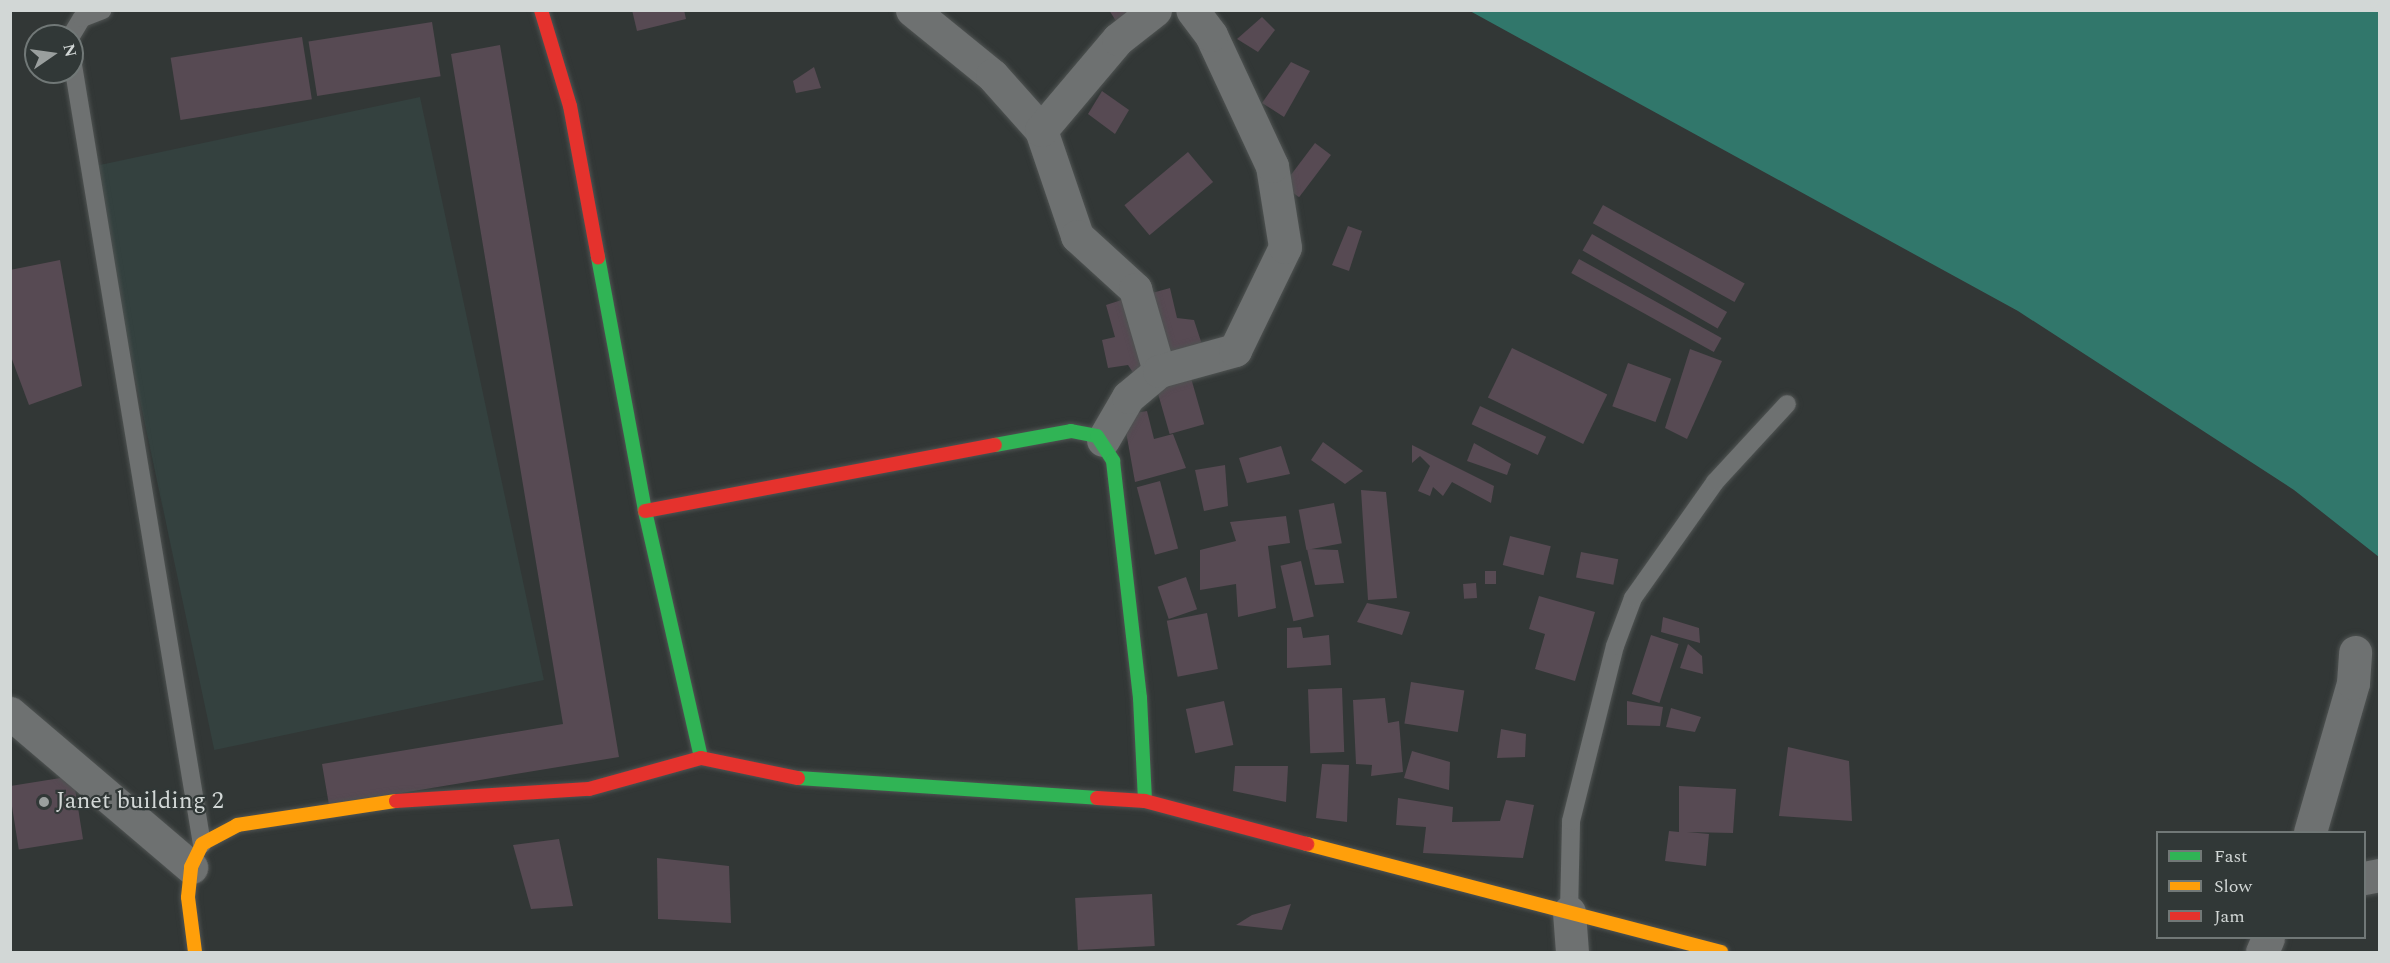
<!DOCTYPE html>
<html>
<head>
<meta charset="utf-8">
<style>
	body { margin:0 }
	#map { position:relative; width:2390px; height:963px; overflow:hidden; background:#323736; font-family:Spectral,serif }
	div>[style] { position:absolute }
	[style*='--x'] { left:calc(var(--x)*1px); top:calc(var(--y)*1px); width:calc(var(--w)*1px); rotate:calc(var(--a)*1deg) }
	.built>* { inset:0; background:#34413f; transform-origin:0 0 }
	.water>* { inset:0; background:#31776b }
	.building>* { inset:0; background:#574a53; transform-origin:0 0 }
	.roads { filter:drop-shadow(0 0 2px #4f5352) drop-shadow(0 0 2px #4f5352) }
	.lane>* { height:18px; margin:-9px; padding:0 9px; transform-origin:9px; border-radius:9px; background:#6e7171 }
	.street>* { height:33px; margin:-16.5px; padding:0 16.5px; transform-origin:16.5px; border-radius:16.5px; background:#6e7171 }
	.fast>* { height:14px; margin:-7px; padding:0 7px; transform-origin:7px; border-radius:7px; background:#30b455 }
	.slow>* { height:14px; margin:-7px; padding:0 7px; transform-origin:7px; border-radius:7px; background:#ff9f0a }
	.jam>* { height:14px; margin:-7px; padding:0 7px; transform-origin:7px; border-radius:7px; background:#e5322d }
	.dots>* { width:16px; height:16px; translate:-50% -50%; box-sizing:border-box; border:3px solid #313837; border-radius:50% }
	span { translate:-50% -50%; white-space:nowrap; text-align:center; line-height:1.15; -webkit-text-stroke:4.5px #313837; paint-order:stroke }
	.poi-label { font-size:24px; color:#d2d7d6 }
	.left { translate:0 -50%; text-align:left }
	.frame { position:absolute; inset:0; border:12px solid #d2d7d6; pointer-events:none }
	.legend { position:absolute; left:2156px; top:831px; width:210px; height:108px; box-sizing:border-box; background:#313837; border:2px solid #717877; margin:0; padding:8px 10px; list-style:none; font-size:18px; color:#d2d7d6 }
	.legend li { display:flex; align-items:center; gap:12px; height:30px }
	.legend b { width:30px; border:2px solid #717877 }
	.north { position:absolute; left:24px; top:24px; width:60px; height:60px; box-sizing:border-box; background:#313837; border:2px solid #717877; border-radius:50%; rotate:77deg; font-size:16px; font-weight:700; line-height:24px; text-align:center; color:#d2d7d6 }
	.north::after { content:''; display:block; margin:auto; width:21px; height:27px; background:#9a9f9e; clip-path:polygon(50% 0,100% 100%,50% 72%,0 100%) }
</style>
</head>
<body>
<div id="map">
	<div class="built">
		<div style="left:420px;top:97px;width:596px;height:337px;rotate:78deg"></div>
	</div>
	<div class="water">
		<div style="clip-path:polygon(1470px 11px,2379px 11px,2379px 557px,2294px 490px,2018px 311px)"></div>
	</div>
	<div class="building">
		<div style="clip-path:polygon(632px 10px,684px 10px,686px 19px,637px 31px)"></div>
		<div style="clip-path:polygon(1109px 10px,1132px 10px,1121px 29px)"></div>
		<div style="clip-path:polygon(1262px 17px,1275px 30px,1258px 52px,1237px 39px)"></div>
		<div style="left:432px;top:22px;width:55px;height:125px;rotate:81deg"></div>
		<div style="left:302px;top:37px;width:63px;height:133px;rotate:81deg"></div>
		<div style="clip-path:polygon(500px 45px,619px 757px,329px 805px,322px 764px,563px 724px,451px 54px)"></div>
		<div style="clip-path:polygon(1291px 62px,1310px 71px,1284px 117px,1262px 103px)"></div>
		<div style="clip-path:polygon(814px 67px,821px 88px,796px 93px,793px 81px)"></div>
		<div style="clip-path:polygon(1102px 91px,1129px 110px,1115px 134px,1088px 114px)"></div>
		<div style="left:1315px;top:143px;width:20px;height:53px;rotate:37deg"></div>
		<div style="left:1188px;top:152px;width:39px;height:83px;rotate:50deg"></div>
		<div style="left:1603px;top:205px;width:162px;height:21px;rotate:29deg"></div>
		<div style="clip-path:polygon(1348px 226px,1362px 231px,1349px 271px,1332px 265px)"></div>
		<div style="left:1592px;top:234px;width:156px;height:19px;rotate:30deg"></div>
		<div style="left:1579px;top:259px;width:163px;height:16px;rotate:29deg"></div>
		<div style="clip-path:polygon(60px 260px,82px 386px,29px 405px,10px 354px,10px 270px)"></div>
		<div style="clip-path:polygon(1170px 288px,1177px 318px,1194px 320px,1207px 360px,1171px 366px,1152px 293px)"></div>
		<div style="clip-path:polygon(1131px 297px,1155px 372px,1136px 377px,1128px 365px,1108px 368px,1102px 340px,1115px 337px,1106px 305px)"></div>
		<div style="left:1512px;top:348px;width:106px;height:55px;rotate:26deg"></div>
		<div style="clip-path:polygon(1690px 349px,1722px 361px,1687px 439px,1665px 428px)"></div>
		<div style="left:1628px;top:363px;width:46px;height:46px;rotate:20deg"></div>
		<div style="left:1191px;top:378px;width:48px;height:36px;rotate:74deg"></div>
		<div style="left:1480px;top:406px;width:73px;height:20px;rotate:25deg"></div>
		<div style="clip-path:polygon(1147px 411px,1154px 439px,1173px 434px,1186px 468px,1135px 482px,1123px 415px)"></div>
		<div style="clip-path:polygon(1323px 442px,1363px 471px,1345px 484px,1311px 460px)"></div>
		<div style="clip-path:polygon(1474px 443px,1511px 464px,1507px 475px,1467px 461px)"></div>
		<div style="clip-path:polygon(1412px 445px,1494px 486px,1491px 503px,1452px 482px,1443px 496px,1433px 487px,1430px 496px,1418px 491px,1430px 466px,1420px 456px,1412px 463px)"></div>
		<div style="clip-path:polygon(1281px 446px,1290px 474px,1247px 483px,1239px 458px)"></div>
		<div style="clip-path:polygon(1225px 465px,1228px 506px,1204px 511px,1195px 470px)"></div>
		<div style="left:1160px;top:481px;width:70px;height:24px;rotate:75deg"></div>
		<div style="clip-path:polygon(1361px 490px,1386px 492px,1397px 598px,1368px 600px)"></div>
		<div style="left:1334px;top:503px;width:41px;height:36px;rotate:79deg"></div>
		<div style="clip-path:polygon(1286px 516px,1290px 543px,1268px 546px,1276px 608px,1238px 617px,1236px 584px,1200px 590px,1200px 550px,1236px 541px,1230px 522px)"></div>
		<div style="left:1510px;top:536px;width:42px;height:30px;rotate:14deg"></div>
		<div style="clip-path:polygon(1307px 549px,1338px 550px,1344px 583px,1315px 585px)"></div>
		<div style="left:1581px;top:552px;width:38px;height:26px;rotate:11deg"></div>
		<div style="left:1301px;top:561px;width:57px;height:21px;rotate:77deg"></div>
		<div style="left:1485px;top:571px;width:11px;height:13px"></div>
		<div style="left:1186px;top:577px;width:34px;height:30px;rotate:71deg"></div>
		<div style="left:1476px;top:583px;width:15px;height:13px;rotate:86deg"></div>
		<div style="clip-path:polygon(1539px 596px,1595px 612px,1575px 681px,1535px 669px,1545px 634px,1529px 629px)"></div>
		<div style="clip-path:polygon(1367px 603px,1410px 612px,1402px 635px,1357px 622px)"></div>
		<div style="left:1207px;top:613px;width:57px;height:41px;rotate:79deg"></div>
		<div style="clip-path:polygon(1663px 617px,1699px 628px,1700px 643px,1661px 632px)"></div>
		<div style="clip-path:polygon(1301px 627px,1303px 638px,1329px 635px,1331px 665px,1287px 668px,1287px 628px)"></div>
		<div style="left:1651px;top:635px;width:29px;height:62px;rotate:18deg"></div>
		<div style="clip-path:polygon(1688px 644px,1702px 656px,1703px 674px,1680px 668px)"></div>
		<div style="left:1411px;top:682px;width:54px;height:42px;rotate:9deg"></div>
		<div style="left:1342px;top:688px;width:64px;height:34px;rotate:88deg"></div>
		<div style="clip-path:polygon(1385px 698px,1388px 723px,1399px 721px,1403px 772px,1371px 776px,1372px 765px,1356px 764px,1353px 700px)"></div>
		<div style="left:1224px;top:701px;width:45px;height:39px;rotate:78deg"></div>
		<div style="clip-path:polygon(1627px 701px,1663px 707px,1660px 726px,1627px 725px)"></div>
		<div style="clip-path:polygon(1671px 708px,1701px 717px,1695px 732px,1666px 727px)"></div>
		<div style="clip-path:polygon(1501px 729px,1526px 734px,1525px 757px,1497px 758px)"></div>
		<div style="clip-path:polygon(1788px 747px,1849px 761px,1852px 821px,1779px 816px)"></div>
		<div style="clip-path:polygon(1412px 751px,1450px 762px,1449px 790px,1404px 778px)"></div>
		<div style="clip-path:polygon(1322px 764px,1349px 765px,1347px 822px,1316px 818px)"></div>
		<div style="clip-path:polygon(1235px 766px,1288px 766px,1286px 802px,1233px 791px)"></div>
		<div style="left:73px;top:776px;width:64px;height:65px;rotate:81deg"></div>
		<div style="clip-path:polygon(1679px 786px,1736px 789px,1733px 833px,1687px 832px,1709px 834px,1706px 866px,1665px 861px,1669px 831px,1679px 832px)"></div>
		<div style="clip-path:polygon(1398px 798px,1453px 807px,1452px 822px,1500px 821px,1506px 800px,1534px 805px,1523px 858px,1423px 853px,1426px 827px,1396px 825px)"></div>
		<div style="clip-path:polygon(559px 839px,573px 906px,531px 909px,513px 845px)"></div>
		<div style="clip-path:polygon(657px 858px,729px 866px,731px 923px,658px 919px)"></div>
		<div style="left:1152px;top:894px;width:52px;height:77px;rotate:87deg"></div>
		<div style="clip-path:polygon(1291px 904px,1282px 930px,1236px 925px,1252px 915px)"></div>
	</div>
	<div class="roads">
		<div class="lane">
			<div style="--x:71;--y:36;--w:21;--a:-59"></div>
			<div style="--x:82;--y:18;--w:22;--a:-21"></div>
			<div style="--x:72;--y:59;--w:796;--a:80.6"></div>
			<div style="--x:1569;--y:912;--w:91;--a:-88.7"></div>
			<div style="--x:1571;--y:821;--w:180;--a:-75.9"></div>
			<div style="--x:1615;--y:646;--w:51;--a:-69.4"></div>
			<div style="--x:1633;--y:598;--w:142;--a:-54.7"></div>
			<div style="--x:1715;--y:482;--w:106;--a:-47.3"></div>
		</div>
		<div class="street">
			<div style="--x:912;--y:10;--w:103;--a:39.1"></div>
			<div style="--x:992;--y:75;--w:74;--a:48.3"></div>
			<div style="--x:1041;--y:130;--w:112;--a:71.2"></div>
			<div style="--x:1077;--y:236;--w:79;--a:42.4"></div>
			<div style="--x:1135;--y:289;--w:85;--a:73.7"></div>
			<div style="--x:1041;--y:130;--w:119;--a:-49.8"></div>
			<div style="--x:1118;--y:39;--w:47;--a:-38.1"></div>
			<div style="--x:1103;--y:440;--w:50;--a:-59.8"></div>
			<div style="--x:1128;--y:397;--w:40;--a:-40"></div>
			<div style="--x:1159;--y:371;--w:79;--a:-15.4"></div>
			<div style="--x:1235;--y:350;--w:114;--a:-64.1"></div>
			<div style="--x:1285;--y:247;--w:82;--a:-99.1"></div>
			<div style="--x:1272;--y:166;--w:145;--a:-115"></div>
			<div style="--x:1211;--y:35;--w:31;--a:-127"></div>
			<div style="--x:10;--y:713;--w:238;--a:40.4"></div>
			<div style="--x:2310;--y:832;--w:155;--a:-73.9"></div>
			<div style="--x:2353;--y:683;--w:31;--a:-86"></div>
			<div style="--x:2364;--y:878;--w:16;--a:-11"></div>
			<div style="--x:1569;--y:912;--w:40;--a:85.7"></div>
			<div style="--x:2262;--y:952;--w:15;--a:-67"></div>
		</div>
		<div class="fast">
			<div style="--x:598;--y:257;--w:258;--a:79.5"></div>
			<div style="--x:645;--y:511;--w:253;--a:77.2"></div>
			<div style="--x:995;--y:445;--w:77;--a:-10.4"></div>
			<div style="--x:1071;--y:431;--w:26;--a:11"></div>
			<div style="--x:1097;--y:436;--w:30;--a:57"></div>
			<div style="--x:1113;--y:461;--w:239;--a:83.5"></div>
			<div style="--x:1140;--y:698;--w:103;--a:87.2"></div>
			<div style="--x:798;--y:778;--w:300;--a:3.8"></div>
		</div>
		<div class="slow">
			<div style="--x:1307;--y:844;--w:428;--a:14.6"></div>
			<div style="--x:195;--y:952;--w:55;--a:-97.3"></div>
			<div style="--x:188;--y:897;--w:30;--a:-84"></div>
			<div style="--x:191;--y:867;--w:25;--a:-64"></div>
			<div style="--x:202;--y:844;--w:40;--a:-28"></div>
			<div style="--x:237;--y:825;--w:161;--a:-8.6"></div>
		</div>
		<div class="jam">
			<div style="--x:541;--y:10;--w:100;--a:73.2"></div>
			<div style="--x:570;--y:106;--w:154;--a:79.5"></div>
			<div style="--x:645;--y:511;--w:356;--a:-10.7"></div>
			<div style="--x:1097;--y:798;--w:48;--a:3.6"></div>
			<div style="--x:1145;--y:801;--w:168;--a:14.9"></div>
			<div style="--x:396;--y:801;--w:193;--a:-3.6"></div>
			<div style="--x:589;--y:789;--w:116;--a:-15.5"></div>
			<div style="--x:701;--y:758;--w:99;--a:11.7"></div>
		</div>
	</div>
	<div class="dots">
		<div style="left:44px;top:802px;background:#9a9f9e"></div>
	</div>
	<div class="poi-label">
		<span class="left" style="left:56px;top:802px">Janet building 2</span>
	</div>
	<div class="frame"></div>
	<ul class="legend">
	<li><b style="height:8px;background:#30b455"></b>Fast</li>
	<li><b style="height:8px;background:#ff9f0a"></b>Slow</li>
	<li><b style="height:8px;background:#e5322d"></b>Jam</li>
	</ul>
	<div class="north">N</div>
</div>
</body>
</html>
